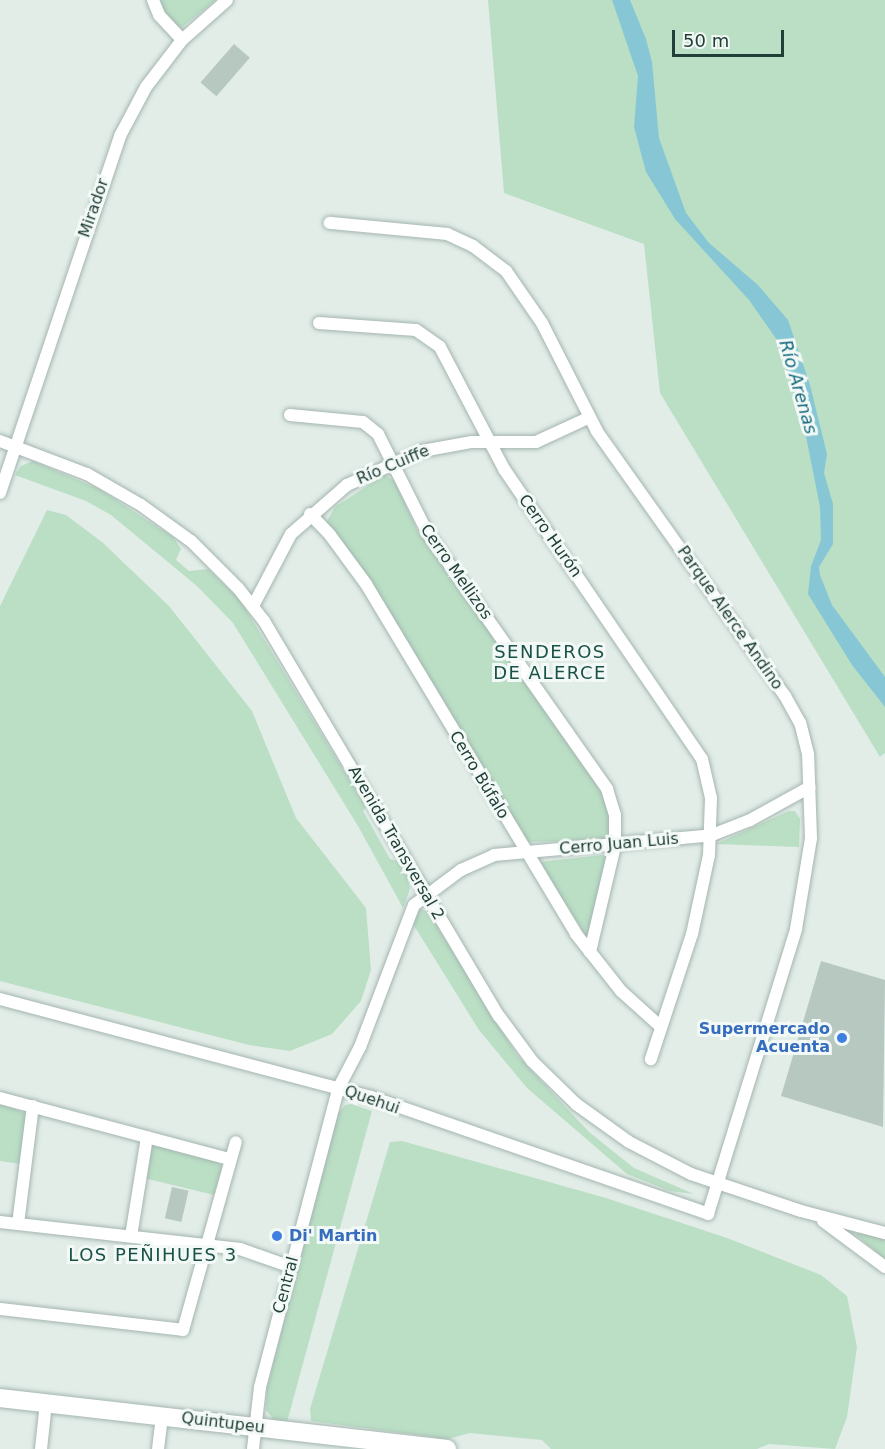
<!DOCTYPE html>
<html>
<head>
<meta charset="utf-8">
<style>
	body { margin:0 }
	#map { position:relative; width:885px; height:1449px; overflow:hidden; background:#e2ede8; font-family:"DejaVu Sans",sans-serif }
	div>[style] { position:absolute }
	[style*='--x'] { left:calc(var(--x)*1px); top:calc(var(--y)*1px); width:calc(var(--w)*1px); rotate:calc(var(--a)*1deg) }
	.green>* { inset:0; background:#badfc5 }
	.water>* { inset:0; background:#87c7d5 }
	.building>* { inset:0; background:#b7c8c1; transform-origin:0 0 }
	.roads { filter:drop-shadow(0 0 2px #a4b5b0) drop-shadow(0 0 2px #a4b5b0) }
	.street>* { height:12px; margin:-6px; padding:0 6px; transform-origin:6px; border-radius:6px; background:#fff }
	.secondary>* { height:18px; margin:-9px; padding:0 9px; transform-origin:9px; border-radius:9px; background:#fff }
	.dots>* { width:16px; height:16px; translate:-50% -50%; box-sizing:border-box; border:3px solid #f3f9f6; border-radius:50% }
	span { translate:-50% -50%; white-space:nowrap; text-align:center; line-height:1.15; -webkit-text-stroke:6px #f3f9f6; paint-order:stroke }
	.street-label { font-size:16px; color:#213f38 }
	.shop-label { font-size:16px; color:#366cbe; font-weight:700 }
	.right { translate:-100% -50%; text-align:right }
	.left { translate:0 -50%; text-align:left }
	.water-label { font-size:18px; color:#176a7f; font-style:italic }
	.neighbourhood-label { font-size:18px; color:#1b5247; letter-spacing:1.5px }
	.scale { position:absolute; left:672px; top:30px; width:112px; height:27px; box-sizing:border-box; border:3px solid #213f38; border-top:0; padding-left:8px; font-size:18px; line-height:21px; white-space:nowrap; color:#213f38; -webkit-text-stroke:4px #f3f9f6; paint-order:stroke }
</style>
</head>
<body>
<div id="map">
	<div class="green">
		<div style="clip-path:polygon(156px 0,216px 0,181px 28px,169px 21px)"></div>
		<div style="clip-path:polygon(488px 0,885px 0,885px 753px,880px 757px,660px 393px,644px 244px,504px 193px)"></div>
		<div style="clip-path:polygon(33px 461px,99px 489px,173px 537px,181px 549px,176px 560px,189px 571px,208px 569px,240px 600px,366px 807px,363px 811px,390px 859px,397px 861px,408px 879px,410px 889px,403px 908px,358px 826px,233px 623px,197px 586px,111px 515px,86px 501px,15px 475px,21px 466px)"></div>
		<div style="clip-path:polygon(384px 475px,395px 481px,417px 530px,602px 788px,613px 819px,611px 833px,605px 840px,526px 842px,326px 523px,335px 507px)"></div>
		<div style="clip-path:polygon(47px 510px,66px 515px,102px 542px,169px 606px,252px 711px,296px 818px,366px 908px,371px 970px,361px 1001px,332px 1034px,290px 1051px,249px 1045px,0 981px,0 606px)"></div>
		<div style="clip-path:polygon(789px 811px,795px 811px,800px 819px,799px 847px,716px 844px)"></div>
		<div style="clip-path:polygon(602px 855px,608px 857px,588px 939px,539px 862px)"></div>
		<div style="clip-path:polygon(420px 909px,428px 912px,517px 1055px,589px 1132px,634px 1168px,694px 1194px,670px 1191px,627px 1174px,527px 1088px,479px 1030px,413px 924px)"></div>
		<div style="clip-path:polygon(0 1103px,27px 1114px,21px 1164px,0 1161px)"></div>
		<div style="clip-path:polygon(351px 1104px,372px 1111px,287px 1422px,274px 1420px,266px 1410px,267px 1388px,338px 1114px,345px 1105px)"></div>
		<div style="clip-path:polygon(402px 1141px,606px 1198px,727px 1238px,821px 1275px,847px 1296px,857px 1347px,847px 1417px,835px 1449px,769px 1444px,757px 1449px,551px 1449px,542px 1440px,470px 1433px,448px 1439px,311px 1421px,310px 1409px,390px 1142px)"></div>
		<div style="clip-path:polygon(155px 1145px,217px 1161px,222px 1168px,214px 1195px,144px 1178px,150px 1147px)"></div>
		<div style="clip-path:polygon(859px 1232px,885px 1240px,885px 1259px,856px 1235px)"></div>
	</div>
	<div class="water">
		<div style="clip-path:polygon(612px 0,630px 0,646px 39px,652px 62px,659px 138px,686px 213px,709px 243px,758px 285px,788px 320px,810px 385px,827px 454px,824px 473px,833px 504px,833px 544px,819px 567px,820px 575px,832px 605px,885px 677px,885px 707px,852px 665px,808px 594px,811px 566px,821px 540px,820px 507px,803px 421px,777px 340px,749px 300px,675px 219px,646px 172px,634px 127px,638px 76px)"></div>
	</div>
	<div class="building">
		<div style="left:234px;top:44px;width:21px;height:51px;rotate:41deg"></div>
		<div style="clip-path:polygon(821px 961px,885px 980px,883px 1127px,781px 1096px)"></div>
		<div style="left:172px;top:1187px;width:17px;height:32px;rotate:13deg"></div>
	</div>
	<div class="roads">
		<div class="street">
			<div style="--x:153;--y:0;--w:16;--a:68"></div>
			<div style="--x:159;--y:15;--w:34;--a:47"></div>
			<div style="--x:319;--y:323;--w:97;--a:4.1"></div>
			<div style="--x:416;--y:330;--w:29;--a:35"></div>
			<div style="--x:440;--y:347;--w:138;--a:62.3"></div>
			<div style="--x:504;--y:469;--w:351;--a:55.7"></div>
			<div style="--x:702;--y:759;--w:40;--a:77"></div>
			<div style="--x:711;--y:798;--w:57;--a:92"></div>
			<div style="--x:709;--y:855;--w:81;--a:102.1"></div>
			<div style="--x:692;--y:934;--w:132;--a:108.2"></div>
			<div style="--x:290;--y:415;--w:73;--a:5.5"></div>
			<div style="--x:363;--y:422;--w:19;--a:39"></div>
			<div style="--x:378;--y:434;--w:112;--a:63.4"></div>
			<div style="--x:428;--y:534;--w:312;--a:54.9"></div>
			<div style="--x:607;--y:789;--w:27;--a:73"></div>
			<div style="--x:615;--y:815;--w:31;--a:90"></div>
			<div style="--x:615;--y:846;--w:109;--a:103.3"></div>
			<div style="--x:0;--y:441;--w:93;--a:20.8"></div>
			<div style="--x:87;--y:474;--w:62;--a:29.9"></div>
			<div style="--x:141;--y:505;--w:62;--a:35.8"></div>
			<div style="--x:191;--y:541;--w:66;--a:45"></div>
			<div style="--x:238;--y:588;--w:42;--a:51.8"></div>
			<div style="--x:264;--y:621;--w:460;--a:59.3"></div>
			<div style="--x:499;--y:1016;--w:56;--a:53.7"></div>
			<div style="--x:532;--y:1061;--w:62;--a:44.3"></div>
			<div style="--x:576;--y:1104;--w:65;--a:35.6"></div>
			<div style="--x:629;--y:1142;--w:70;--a:27.3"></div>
			<div style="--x:691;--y:1174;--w:116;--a:18.6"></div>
			<div style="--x:801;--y:1211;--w:87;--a:14.7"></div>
			<div style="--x:0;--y:493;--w:377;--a:-71.4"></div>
			<div style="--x:120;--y:136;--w:55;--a:-62"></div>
			<div style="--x:146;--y:87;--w:59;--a:-52.5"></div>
			<div style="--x:182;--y:40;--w:60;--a:-41.6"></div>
			<div style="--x:310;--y:514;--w:29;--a:46"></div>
			<div style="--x:330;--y:535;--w:61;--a:53.7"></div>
			<div style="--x:366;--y:584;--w:408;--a:59"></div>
			<div style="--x:576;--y:934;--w:73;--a:51.7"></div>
			<div style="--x:621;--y:991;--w:54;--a:42"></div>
			<div style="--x:253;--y:606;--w:81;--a:-62.2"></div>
			<div style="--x:291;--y:534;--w:74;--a:-41.2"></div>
			<div style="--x:347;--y:485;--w:82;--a:-24.4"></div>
			<div style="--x:422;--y:451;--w:51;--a:-10.2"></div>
			<div style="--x:472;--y:442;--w:64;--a:0"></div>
			<div style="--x:536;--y:442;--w:57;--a:-24.8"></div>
			<div style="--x:0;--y:999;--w:384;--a:14.8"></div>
			<div style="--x:371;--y:1097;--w:357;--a:19.1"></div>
			<div style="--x:708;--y:1214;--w:298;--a:-72.8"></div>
			<div style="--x:796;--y:929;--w:92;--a:-80.6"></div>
			<div style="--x:811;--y:838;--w:84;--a:-92"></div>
			<div style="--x:808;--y:754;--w:32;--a:-104"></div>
			<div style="--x:800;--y:723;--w:31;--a:-119"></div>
			<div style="--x:785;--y:696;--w:325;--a:-125.4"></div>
			<div style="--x:597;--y:431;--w:121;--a:-117"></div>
			<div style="--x:542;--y:323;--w:63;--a:-124.7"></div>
			<div style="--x:506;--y:271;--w:41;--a:-142.9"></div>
			<div style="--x:473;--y:246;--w:29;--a:-155"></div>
			<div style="--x:447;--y:234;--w:118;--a:-174.6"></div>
			<div style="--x:0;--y:1098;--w:238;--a:14.9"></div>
			<div style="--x:823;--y:1221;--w:77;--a:36.6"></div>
			<div style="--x:0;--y:1222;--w:242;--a:6.4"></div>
			<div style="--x:240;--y:1249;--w:54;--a:19.4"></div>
			<div style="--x:18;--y:1224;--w:119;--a:-82.8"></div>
			<div style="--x:131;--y:1236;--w:100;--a:-80.8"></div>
			<div style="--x:0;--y:1309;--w:184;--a:6.5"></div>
			<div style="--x:183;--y:1330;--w:195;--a:-74.3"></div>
			<div style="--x:41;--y:1449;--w:46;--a:-83.8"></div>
			<div style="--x:158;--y:1449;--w:33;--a:-83"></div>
			<div style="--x:253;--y:1449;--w:62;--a:-83.6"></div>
			<div style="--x:260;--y:1387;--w:308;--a:-75.3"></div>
			<div style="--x:338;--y:1089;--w:47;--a:-62.4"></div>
			<div style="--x:360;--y:1047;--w:152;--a:-69.2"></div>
			<div style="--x:414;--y:905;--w:59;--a:-36.7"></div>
			<div style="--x:461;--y:870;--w:36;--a:-24"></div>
			<div style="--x:494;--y:855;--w:219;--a:-5.2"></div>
			<div style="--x:712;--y:835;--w:41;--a:-21.5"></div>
			<div style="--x:750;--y:820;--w:68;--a:-28.8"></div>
		</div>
		<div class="secondary">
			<div style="--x:0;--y:1398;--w:450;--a:6.5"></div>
		</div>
	</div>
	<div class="dots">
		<div style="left:842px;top:1038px;background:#3f7fe0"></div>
		<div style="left:277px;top:1236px;background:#3f7fe0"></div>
	</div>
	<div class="street-label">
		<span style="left:94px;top:208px;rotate:-71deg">Mirador</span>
		<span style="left:393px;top:465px;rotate:-23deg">Río Cuiffe</span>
		<span style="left:550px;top:536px;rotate:55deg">Cerro Hurón</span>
		<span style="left:456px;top:572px;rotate:55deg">Cerro Mellizos</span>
		<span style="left:730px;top:618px;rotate:55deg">Parque Alerce Andino</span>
		<span style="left:479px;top:775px;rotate:59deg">Cerro Búfalo</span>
		<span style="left:396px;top:843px;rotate:60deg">Avenida Transversal 2</span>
		<span style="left:619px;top:844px;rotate:-5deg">Cerro Juan Luis</span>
		<span style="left:372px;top:1100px;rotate:19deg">Quehui</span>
		<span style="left:286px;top:1285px;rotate:-75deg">Central</span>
		<span style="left:223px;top:1423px;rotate:7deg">Quintupeu</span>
	</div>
	<div class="shop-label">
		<span class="right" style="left:830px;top:1038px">Supermercado<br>Acuenta</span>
		<span class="left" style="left:289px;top:1236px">Di' Martin</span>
	</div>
	<div class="water-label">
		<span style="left:798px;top:387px;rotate:74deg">Río Arenas</span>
	</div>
	<div class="neighbourhood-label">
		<span style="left:550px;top:663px">SENDEROS<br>DE ALERCE</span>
		<span style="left:153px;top:1255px">LOS PEÑIHUES 3</span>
	</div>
	<div class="scale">50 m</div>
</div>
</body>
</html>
